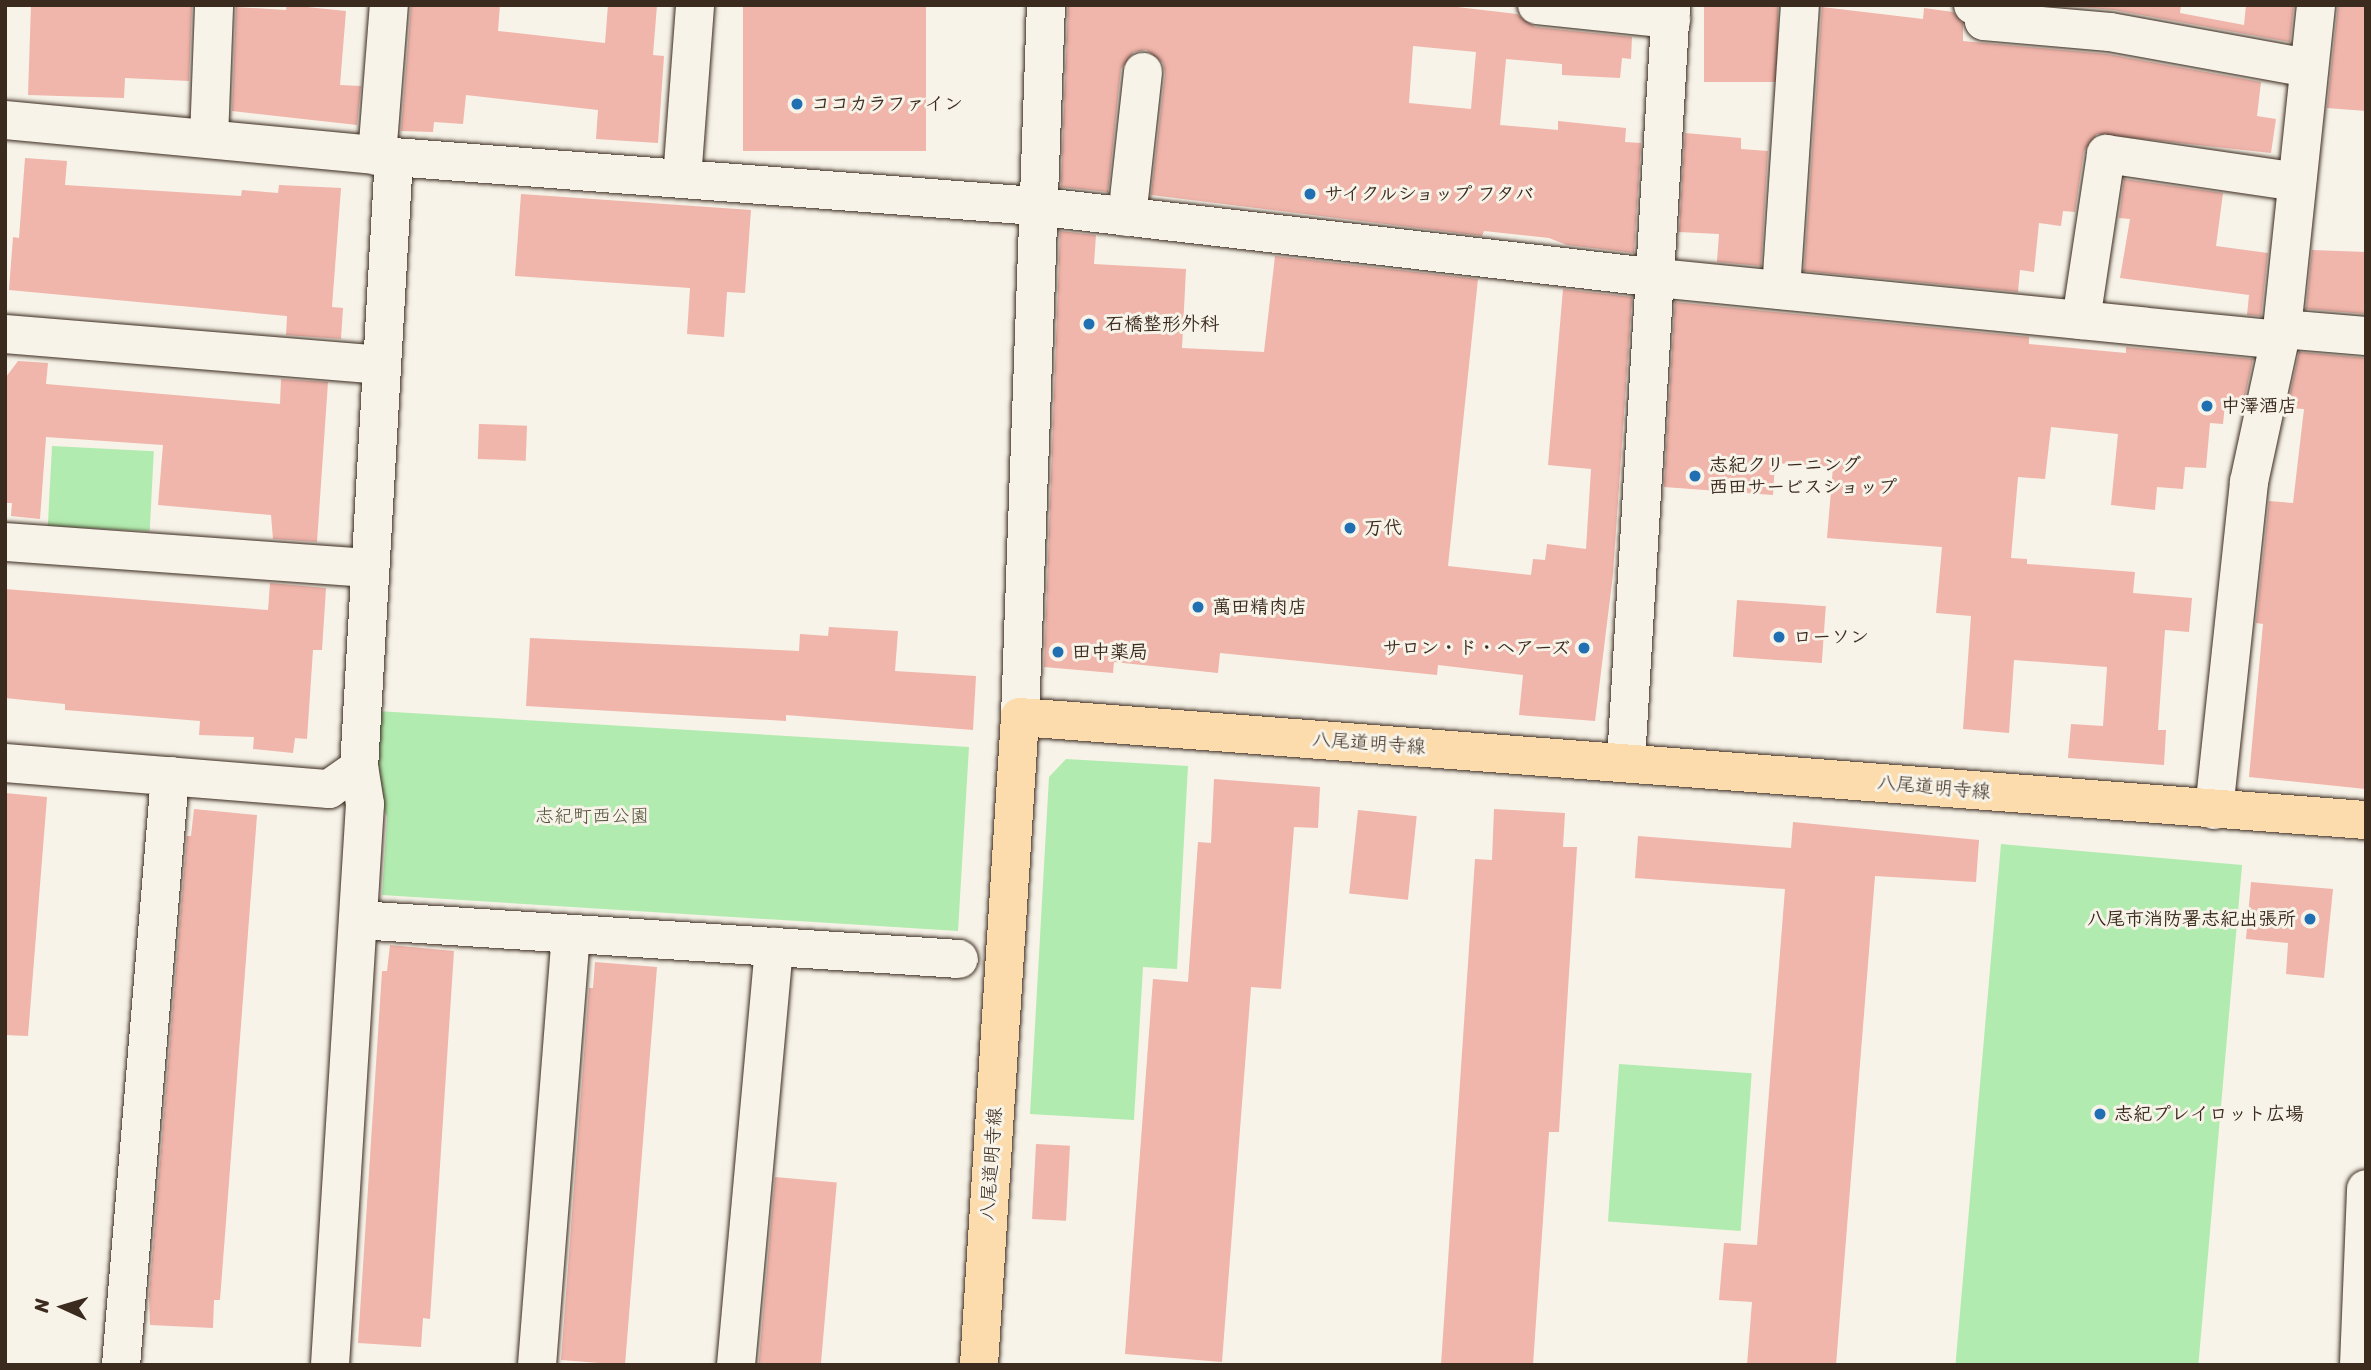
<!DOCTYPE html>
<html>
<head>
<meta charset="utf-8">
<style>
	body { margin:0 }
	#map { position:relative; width:2371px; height:1370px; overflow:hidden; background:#f7f3e8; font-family:Sriracha,"Klee One",sans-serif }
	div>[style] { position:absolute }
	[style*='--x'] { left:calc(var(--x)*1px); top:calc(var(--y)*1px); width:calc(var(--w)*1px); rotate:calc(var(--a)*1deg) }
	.green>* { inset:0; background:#b2ebaf; transform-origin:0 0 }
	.building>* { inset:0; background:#f0b5ab; transform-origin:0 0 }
	.roads { filter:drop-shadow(0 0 2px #3b2a1e) drop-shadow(0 0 2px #3b2a1e) }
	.minor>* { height:38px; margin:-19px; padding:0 19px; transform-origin:19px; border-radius:19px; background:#f7f3e8 }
	.major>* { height:38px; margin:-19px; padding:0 19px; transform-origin:19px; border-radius:19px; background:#fcdcac }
	.dots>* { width:19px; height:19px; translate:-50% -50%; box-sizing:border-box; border:4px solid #f7f3e8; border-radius:50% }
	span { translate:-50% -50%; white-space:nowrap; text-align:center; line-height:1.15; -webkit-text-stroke:6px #f7f3e8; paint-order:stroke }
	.poi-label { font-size:19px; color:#3b2a1e; font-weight:700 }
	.left { translate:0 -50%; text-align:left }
	.right { translate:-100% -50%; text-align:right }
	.street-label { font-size:19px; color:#3b2a1e }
	.park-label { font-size:19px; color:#53513b }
	.frame { position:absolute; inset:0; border:7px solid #3b2a1e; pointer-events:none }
	.north { position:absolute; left:28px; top:1272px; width:70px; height:70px; -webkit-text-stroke:5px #f7f3e8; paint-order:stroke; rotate:274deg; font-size:19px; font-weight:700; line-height:28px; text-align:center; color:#3b2a1e }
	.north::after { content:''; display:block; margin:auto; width:24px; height:32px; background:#3b2a1e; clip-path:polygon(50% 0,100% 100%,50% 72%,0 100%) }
</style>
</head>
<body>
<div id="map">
	<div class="green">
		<div style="left:52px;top:446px;width:102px;height:80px;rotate:3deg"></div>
		<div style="clip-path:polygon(377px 711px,969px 747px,958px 931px,382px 895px,387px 817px,373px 779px)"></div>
		<div style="clip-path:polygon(1066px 759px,1188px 766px,1177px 969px,1143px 967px,1134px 1120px,1030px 1114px,1049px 777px)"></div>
		<div style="left:2001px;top:844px;width:242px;height:523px;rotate:5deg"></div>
		<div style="left:1619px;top:1064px;width:133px;height:158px;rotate:4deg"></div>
	</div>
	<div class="building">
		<div style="clip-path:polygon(31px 5px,192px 7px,189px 81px,125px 78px,124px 98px,28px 95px)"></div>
		<div style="clip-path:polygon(287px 5px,346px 11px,340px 85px,361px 86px,357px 125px,232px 111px,236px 7px,286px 10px)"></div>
		<div style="clip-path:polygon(411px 5px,500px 5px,498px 31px,605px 43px,608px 5px,657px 5px,653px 55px,664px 56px,658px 143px,596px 139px,598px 110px,466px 95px,463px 124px,434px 122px,433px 132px,401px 131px)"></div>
		<div style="left:743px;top:5px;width:183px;height:146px"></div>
		<div style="clip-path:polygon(evenodd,1068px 5px,1440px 5px,1517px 14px,1535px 27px,1632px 37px,1631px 59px,1622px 58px,1620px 78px,1562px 75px,1562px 64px,1506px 59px,1500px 125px,1558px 130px,1558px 121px,1626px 128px,1625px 142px,1641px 143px,1634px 253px,1567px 245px,1549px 238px,1484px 231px,1482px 236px,1151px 195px,1165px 74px,1163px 63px,1146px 50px,1134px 52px,1121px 69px,1108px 192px,1061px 187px,1068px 5px,1413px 46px,1476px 52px,1471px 109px,1409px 103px,1413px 46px)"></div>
		<div style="left:1704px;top:5px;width:74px;height:77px"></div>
		<div style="clip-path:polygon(2055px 5px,2181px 5px,2180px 13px,2244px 25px,2246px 5px,2294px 5px,2290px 42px,2114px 10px)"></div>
		<div style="clip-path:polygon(2338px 5px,2366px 5px,2366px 111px,2327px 108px)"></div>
		<div style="clip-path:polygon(1822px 7px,1923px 19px,1924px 8px,1953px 12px,1963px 24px,1963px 41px,2107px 54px,2261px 82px,2257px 116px,2276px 119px,2271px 153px,2097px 134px,2084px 151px,2075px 212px,2063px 211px,2061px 226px,2039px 223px,2034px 272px,2020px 270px,2018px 292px,1804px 271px)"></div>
		<div style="clip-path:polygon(1685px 133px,1741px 138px,1741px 149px,1768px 151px,1761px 266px,1717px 262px,1719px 234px,1679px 232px)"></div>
		<div style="clip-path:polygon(25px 158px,67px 161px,65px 185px,241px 196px,242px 190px,278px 193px,279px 185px,341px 188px,332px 307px,343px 308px,341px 339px,286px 335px,287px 316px,9px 290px,13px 237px,19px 238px)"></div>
		<div style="clip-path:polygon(2124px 179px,2223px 193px,2216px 246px,2268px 253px,2261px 316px,2247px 315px,2249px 295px,2120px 278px,2130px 219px,2119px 218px)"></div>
		<div style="clip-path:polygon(521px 194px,751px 210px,745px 293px,727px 292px,724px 337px,687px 334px,690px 288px,515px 276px)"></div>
		<div style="clip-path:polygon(1060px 231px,1096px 235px,1094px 264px,1186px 269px,1182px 348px,1264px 352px,1275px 256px,1478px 279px,1448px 566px,1531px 575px,1533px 559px,1545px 560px,1547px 544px,1586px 549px,1591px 469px,1548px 465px,1563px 289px,1632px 297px,1613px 574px,1595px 721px,1519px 715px,1523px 675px,1438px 665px,1437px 675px,1220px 653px,1218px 673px,1114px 662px,1113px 673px,1044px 667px)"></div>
		<div style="clip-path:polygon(2312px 250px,2366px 252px,2366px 314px,2306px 309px)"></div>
		<div style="clip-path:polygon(1675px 302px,2029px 337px,2029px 344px,2126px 353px,2126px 347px,2253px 359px,2243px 406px,2225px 404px,2223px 424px,2210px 423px,2206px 468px,2185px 467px,2183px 489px,2157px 487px,2155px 510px,2111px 505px,2118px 434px,2051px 427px,2045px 479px,2018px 477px,2011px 558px,2027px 559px,2027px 564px,2135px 572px,2133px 593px,2192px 598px,2189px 632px,2165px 630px,2158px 730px,2166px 730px,2164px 765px,2068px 758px,2071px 724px,2103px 726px,2107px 667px,2014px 660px,2009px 733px,1963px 729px,1971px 616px,1936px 613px,1942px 547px,1827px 538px,1833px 467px,1775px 463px,1773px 495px,1664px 487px)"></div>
		<div style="clip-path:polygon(2299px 352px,2366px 358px,2366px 789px,2249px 777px,2263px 624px,2256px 623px,2269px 501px,2293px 503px,2304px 409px,2287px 408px)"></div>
		<div style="clip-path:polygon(18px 361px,48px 363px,46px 384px,280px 404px,281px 379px,328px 382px,317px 542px,273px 539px,271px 515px,158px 505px,163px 445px,46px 437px,40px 519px,11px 516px,12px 503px,5px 503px,6px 377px)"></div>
		<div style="left:479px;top:424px;width:48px;height:35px;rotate:2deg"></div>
		<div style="clip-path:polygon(270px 583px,326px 588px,322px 650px,313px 650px,307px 739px,295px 738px,293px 753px,253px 749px,254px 737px,199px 735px,200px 721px,65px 710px,65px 704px,5px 698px,5px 589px,268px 610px)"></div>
		<div style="left:1737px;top:600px;width:89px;height:57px;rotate:4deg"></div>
		<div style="clip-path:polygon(829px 627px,898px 631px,895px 671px,976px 676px,973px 730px,786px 715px,786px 721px,526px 706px,530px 638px,799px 651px,800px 634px,828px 636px)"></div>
		<div style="clip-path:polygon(1214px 779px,1320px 787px,1318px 828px,1294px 827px,1281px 989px,1251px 987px,1222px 1362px,1125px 1354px,1153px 979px,1188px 982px,1198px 842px,1211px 843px)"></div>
		<div style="clip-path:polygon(5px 793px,47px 797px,28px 1036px,5px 1035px)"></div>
		<div style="clip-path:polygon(194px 809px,257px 815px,220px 1300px,214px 1300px,213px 1328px,150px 1325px,149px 1295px,187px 836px,191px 836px)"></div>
		<div style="clip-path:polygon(1494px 809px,1565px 813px,1563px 847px,1577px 847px,1559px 1132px,1549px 1132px,1533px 1365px,1441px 1365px,1475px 859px,1492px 860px)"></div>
		<div style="left:1358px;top:810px;width:59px;height:84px;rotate:6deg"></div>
		<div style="clip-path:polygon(1793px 822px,1979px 840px,1976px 882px,1875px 876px,1836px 1365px,1747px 1365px,1752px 1302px,1719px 1300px,1724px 1243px,1757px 1245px,1785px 889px,1635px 878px,1638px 836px,1791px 848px)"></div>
		<div style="clip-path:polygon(2251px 882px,2333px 889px,2324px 978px,2286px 974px,2288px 943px,2246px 939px)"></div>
		<div style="clip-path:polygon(390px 945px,454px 951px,430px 1319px,423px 1318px,421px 1347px,358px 1343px,382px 971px,387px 971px)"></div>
		<div style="clip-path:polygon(595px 962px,657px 967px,625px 1365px,561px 1360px,589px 988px,593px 988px)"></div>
		<div style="left:1036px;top:1144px;width:34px;height:75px;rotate:3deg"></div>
		<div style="left:775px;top:1177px;width:62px;height:189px;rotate:5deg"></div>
	</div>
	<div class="roads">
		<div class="minor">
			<div style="--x:1537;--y:5;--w:135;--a:6"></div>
			<div style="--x:1973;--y:5;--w:13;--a:4"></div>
			<div style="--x:1986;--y:6;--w:15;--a:98"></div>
			<div style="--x:1984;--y:21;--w:126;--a:5"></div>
			<div style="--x:2110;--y:32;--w:202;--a:10.3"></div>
			<div style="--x:5;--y:120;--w:391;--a:5.4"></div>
			<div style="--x:394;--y:157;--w:643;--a:4.37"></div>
			<div style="--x:1035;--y:206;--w:627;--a:6.59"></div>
			<div style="--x:1658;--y:278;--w:625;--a:5.69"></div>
			<div style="--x:209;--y:138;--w:133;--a:-87.8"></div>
			<div style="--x:377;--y:156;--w:151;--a:-85.5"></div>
			<div style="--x:682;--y:179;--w:174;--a:-85.7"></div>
			<div style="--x:1127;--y:217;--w:146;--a:-83.7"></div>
			<div style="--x:1781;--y:290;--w:286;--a:-86.2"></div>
			<div style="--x:2081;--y:320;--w:168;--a:-81.4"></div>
			<div style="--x:2106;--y:154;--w:193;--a:8.3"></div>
			<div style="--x:2282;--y:329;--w:84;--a:4.8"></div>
			<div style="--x:5;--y:334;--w:378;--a:4.7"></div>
			<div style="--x:5;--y:542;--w:366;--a:4.1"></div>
			<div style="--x:1020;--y:717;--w:712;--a:-87.91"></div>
			<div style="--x:1626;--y:761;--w:757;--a:-86.59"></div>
			<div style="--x:5;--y:763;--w:325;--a:4.6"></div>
			<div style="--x:329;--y:789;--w:37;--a:-35"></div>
			<div style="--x:359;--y:768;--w:612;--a:-86.72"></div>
			<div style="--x:2214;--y:810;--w:330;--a:-83.9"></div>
			<div style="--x:2249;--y:482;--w:157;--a:-77.8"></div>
			<div style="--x:2282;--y:329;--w:326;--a:-84"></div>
			<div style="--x:358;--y:920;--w:602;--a:3.71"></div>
			<div style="--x:121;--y:1365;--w:591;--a:-85.24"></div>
			<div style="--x:330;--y:1365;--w:562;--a:-86.43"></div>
			<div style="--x:365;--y:804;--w:36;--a:-99"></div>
			<div style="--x:537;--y:1365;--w:432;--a:-85.5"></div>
			<div style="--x:736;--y:1365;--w:420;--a:-84.8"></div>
			<div style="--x:2359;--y:1365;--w:176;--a:-87.7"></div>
		</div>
		<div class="major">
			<div style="--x:979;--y:1365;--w:649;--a:-86.38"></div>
			<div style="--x:1020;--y:717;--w:1350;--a:4.38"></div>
		</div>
	</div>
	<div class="dots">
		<div style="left:797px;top:104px;background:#1f6fb2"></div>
		<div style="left:1310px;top:194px;background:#1f6fb2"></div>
		<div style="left:1089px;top:324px;background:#1f6fb2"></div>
		<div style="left:2207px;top:406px;background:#1f6fb2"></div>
		<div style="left:1695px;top:476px;background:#1f6fb2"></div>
		<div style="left:1350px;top:528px;background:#1f6fb2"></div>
		<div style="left:1198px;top:607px;background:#1f6fb2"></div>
		<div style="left:1779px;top:637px;background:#1f6fb2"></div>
		<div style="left:1584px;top:648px;background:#1f6fb2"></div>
		<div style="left:1058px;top:652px;background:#1f6fb2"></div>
		<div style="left:2310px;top:919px;background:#1f6fb2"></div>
		<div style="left:2100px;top:1114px;background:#1f6fb2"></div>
	</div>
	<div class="poi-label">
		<span class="left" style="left:811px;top:104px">ココカラファイン</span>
		<span class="left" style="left:1324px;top:194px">サイクルショップ フタバ</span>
		<span class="left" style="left:1105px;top:324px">石橋整形外科</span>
		<span class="left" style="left:2221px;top:406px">中澤酒店</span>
		<span class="left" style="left:1709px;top:476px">志紀クリーニング<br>西田サービスショップ</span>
		<span class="left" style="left:1364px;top:528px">万代</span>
		<span class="left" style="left:1212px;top:607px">萬田精肉店</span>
		<span class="left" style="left:1793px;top:637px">ローソン</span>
		<span class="right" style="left:1570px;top:648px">サロン・ド・ヘアーズ</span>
		<span class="left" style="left:1072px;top:652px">田中薬局</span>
		<span class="right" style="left:2296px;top:919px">八尾市消防署志紀出張所</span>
		<span class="left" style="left:2114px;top:1114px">志紀プレイロット広場</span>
	</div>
	<div class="street-label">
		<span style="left:1369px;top:743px;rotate:4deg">八尾道明寺線</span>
		<span style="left:1934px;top:787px;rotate:5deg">八尾道明寺線</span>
		<span style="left:991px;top:1164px;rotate:-86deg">八尾道明寺線</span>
	</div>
	<div class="park-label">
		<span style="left:592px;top:816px">志紀町西公園</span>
	</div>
	<div class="frame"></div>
	<div class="north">N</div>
</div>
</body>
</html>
